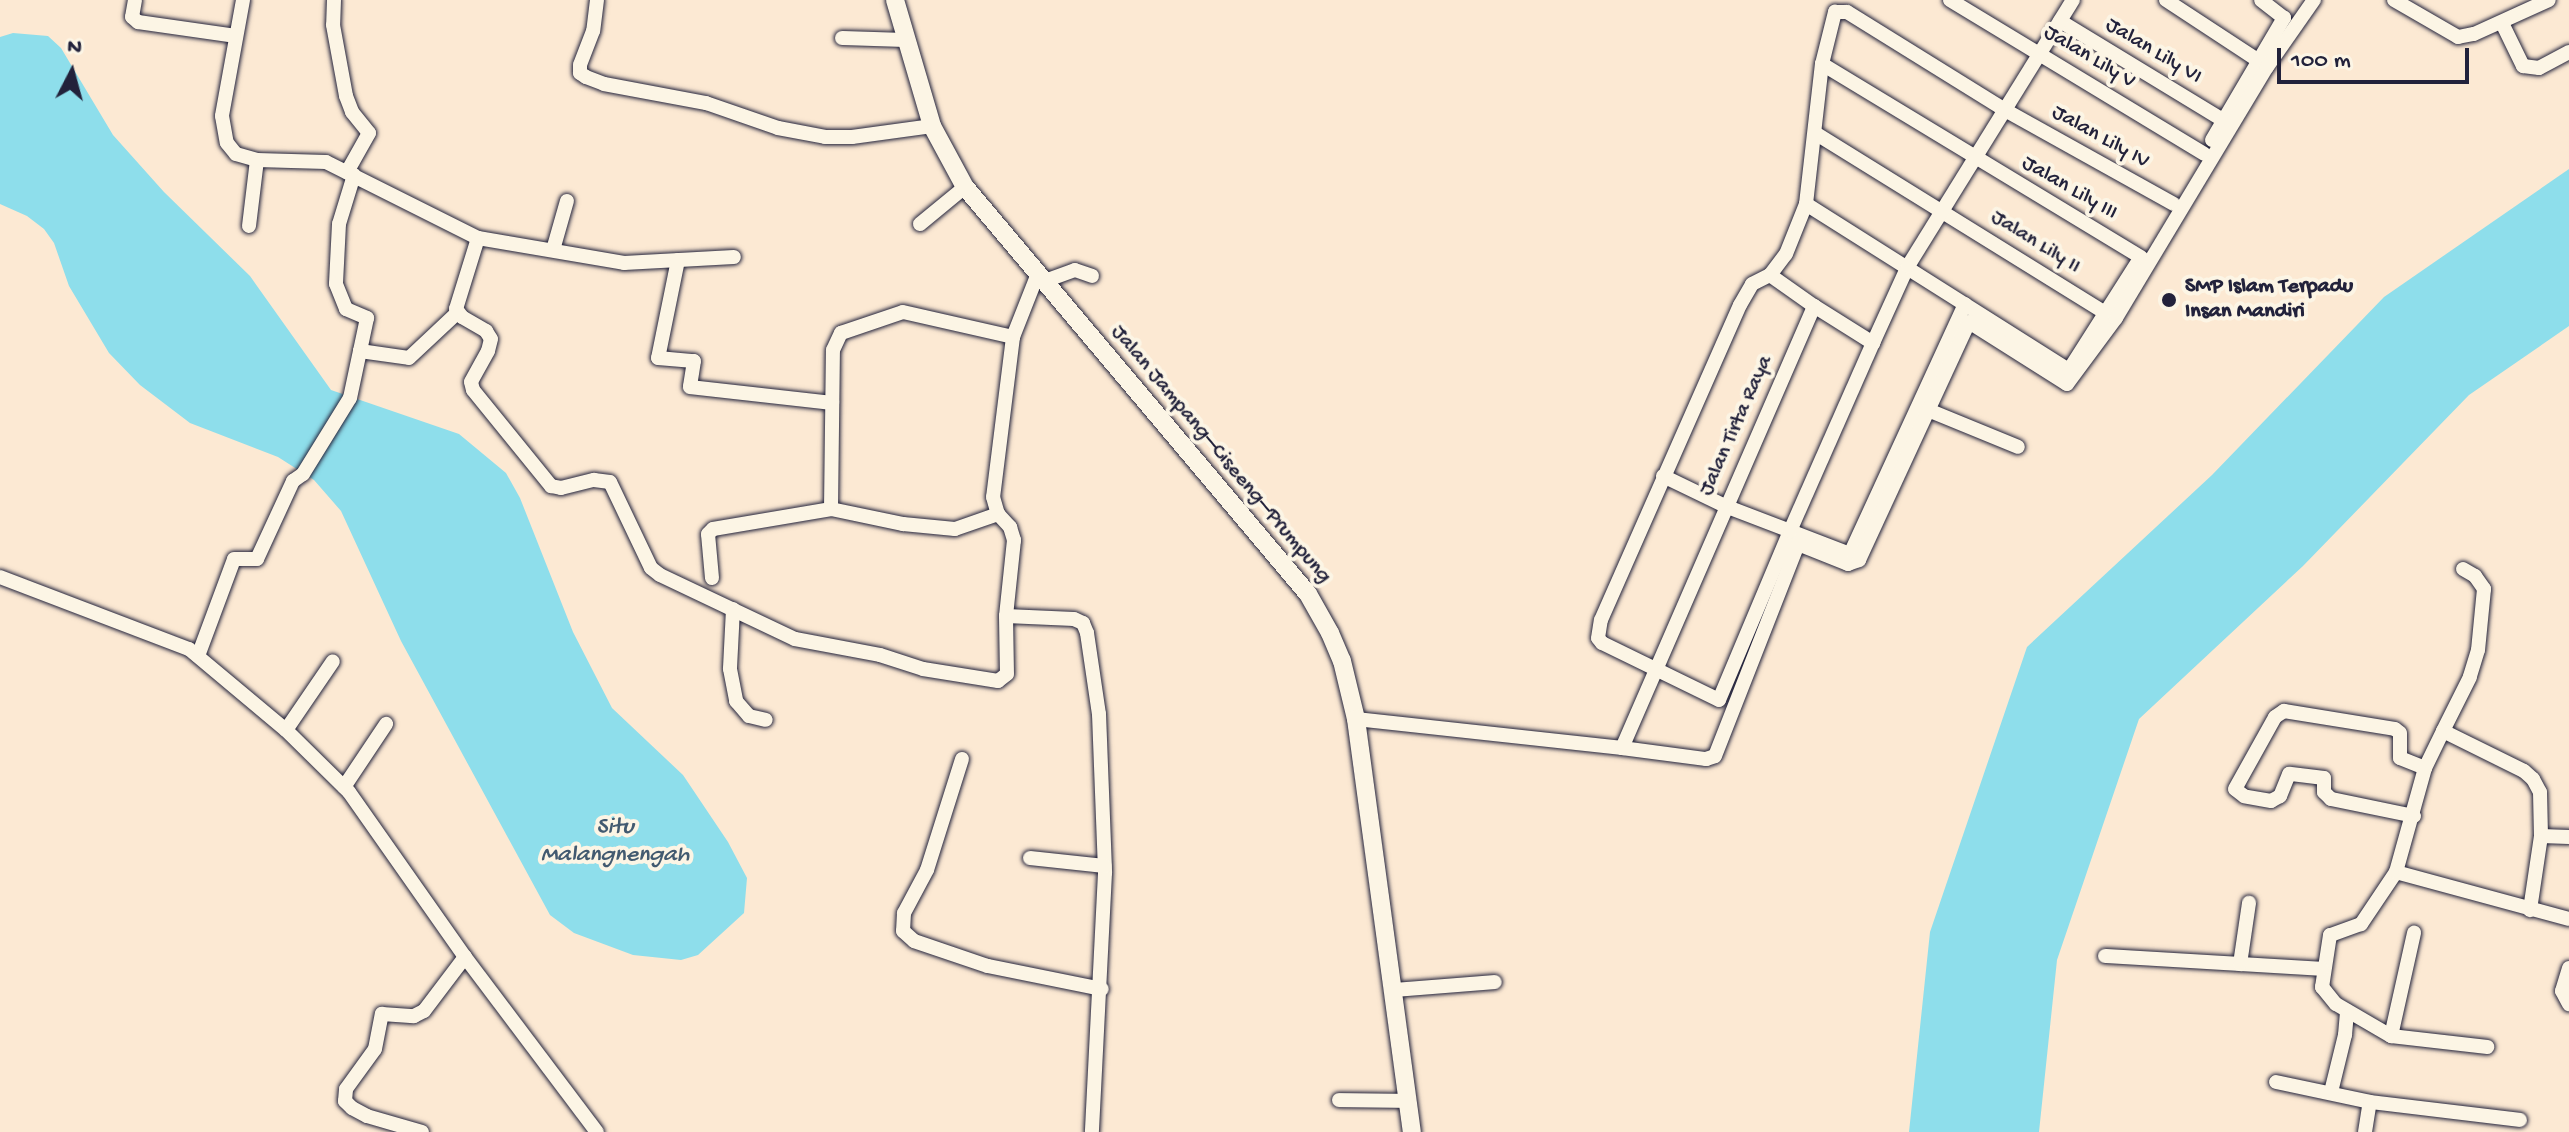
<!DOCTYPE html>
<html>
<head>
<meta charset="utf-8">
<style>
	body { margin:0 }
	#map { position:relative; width:2569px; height:1132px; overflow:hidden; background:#fce9d3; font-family:"Gochi Hand",sans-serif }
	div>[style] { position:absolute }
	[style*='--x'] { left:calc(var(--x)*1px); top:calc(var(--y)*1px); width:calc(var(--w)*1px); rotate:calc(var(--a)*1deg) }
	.water>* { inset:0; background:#8edeeb }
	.roads { filter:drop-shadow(0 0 2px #22223b) drop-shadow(0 0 2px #22223b) }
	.minor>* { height:14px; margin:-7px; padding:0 7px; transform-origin:7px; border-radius:7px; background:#fcf5e5 }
	.major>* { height:18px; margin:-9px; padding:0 9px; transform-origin:9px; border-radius:9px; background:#fcf5e5 }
	.dots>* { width:22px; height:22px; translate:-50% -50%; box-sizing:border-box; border:4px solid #fcf5e5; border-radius:50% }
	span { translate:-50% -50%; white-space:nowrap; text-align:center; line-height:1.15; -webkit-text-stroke:8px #fcf5e5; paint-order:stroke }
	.street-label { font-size:22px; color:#22223b }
	.poi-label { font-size:22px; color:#22223b; font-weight:700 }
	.left { translate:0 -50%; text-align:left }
	.water-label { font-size:24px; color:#425a70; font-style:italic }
	.north { position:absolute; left:32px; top:32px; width:80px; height:80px; -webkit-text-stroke:6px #fcf5e5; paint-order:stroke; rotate:6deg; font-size:22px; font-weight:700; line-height:32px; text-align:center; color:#22223b }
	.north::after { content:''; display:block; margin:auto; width:28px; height:36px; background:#22223b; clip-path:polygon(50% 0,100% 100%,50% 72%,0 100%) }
	.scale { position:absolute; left:2277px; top:48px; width:192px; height:36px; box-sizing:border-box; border:4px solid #22223b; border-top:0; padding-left:10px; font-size:24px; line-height:28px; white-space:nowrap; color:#22223b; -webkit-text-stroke:6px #fcf5e5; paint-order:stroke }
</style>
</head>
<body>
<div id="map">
	<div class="water">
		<div style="clip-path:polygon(13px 33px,48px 36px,61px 48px,113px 135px,164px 192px,250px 276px,331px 390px,459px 434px,506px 473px,520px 498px,573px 632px,612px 708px,683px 775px,728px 842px,747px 878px,744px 913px,698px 955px,681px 960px,633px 955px,574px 933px,550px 915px,401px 641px,341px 511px,314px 480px,278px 457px,190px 423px,140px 385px,109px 353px,69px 286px,54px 243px,44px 229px,27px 216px,0 204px,0 37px)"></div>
		<div style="clip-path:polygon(2569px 169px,2569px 326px,2469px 395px,2303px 566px,2139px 719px,2057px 960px,2039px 1132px,1909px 1132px,1930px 932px,2027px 647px,2212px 475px,2384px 297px)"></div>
	</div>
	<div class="roads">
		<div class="minor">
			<div style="--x:135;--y:0;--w:17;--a:100"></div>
			<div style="--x:132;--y:17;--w:8;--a:40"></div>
			<div style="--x:138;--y:22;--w:99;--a:8.1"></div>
			<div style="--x:243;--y:0;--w:118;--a:100.3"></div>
			<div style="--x:222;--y:116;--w:27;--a:80"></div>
			<div style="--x:227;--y:143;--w:14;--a:51"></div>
			<div style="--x:236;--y:154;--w:22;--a:16"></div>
			<div style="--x:257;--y:160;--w:69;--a:1.7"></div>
			<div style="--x:326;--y:162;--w:170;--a:26.6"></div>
			<div style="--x:478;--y:238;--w:148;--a:9.7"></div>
			<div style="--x:624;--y:263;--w:110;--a:-3.1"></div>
			<div style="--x:334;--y:0;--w:25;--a:92"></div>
			<div style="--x:333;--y:25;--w:72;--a:79.6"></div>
			<div style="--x:346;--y:96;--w:17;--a:69"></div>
			<div style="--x:352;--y:112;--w:27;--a:51"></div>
			<div style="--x:369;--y:133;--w:45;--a:119.4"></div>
			<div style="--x:597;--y:0;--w:31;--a:97"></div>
			<div style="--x:593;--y:31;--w:36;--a:111"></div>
			<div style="--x:580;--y:65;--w:8;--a:90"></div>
			<div style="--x:580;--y:73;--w:7;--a:34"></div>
			<div style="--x:586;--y:77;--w:19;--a:21"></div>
			<div style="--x:604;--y:84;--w:104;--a:10.6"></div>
			<div style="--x:706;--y:103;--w:76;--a:19.1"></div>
			<div style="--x:778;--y:128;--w:48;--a:10.8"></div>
			<div style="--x:825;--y:137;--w:27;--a:0"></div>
			<div style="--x:852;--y:137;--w:81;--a:-7.8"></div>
			<div style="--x:1950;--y:0;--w:297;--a:31.2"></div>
			<div style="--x:2166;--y:0;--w:111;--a:33.3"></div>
			<div style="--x:2394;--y:0;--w:74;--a:30"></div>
			<div style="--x:2458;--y:37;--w:16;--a:-11"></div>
			<div style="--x:2474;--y:34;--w:82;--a:-24.4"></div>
			<div style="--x:2060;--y:21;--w:191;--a:31.3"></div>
			<div style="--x:2502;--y:23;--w:48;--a:64"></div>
			<div style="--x:2523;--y:66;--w:16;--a:7"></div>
			<div style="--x:2539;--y:68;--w:34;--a:-28"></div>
			<div style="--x:842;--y:38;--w:64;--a:1.8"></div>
			<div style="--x:1822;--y:64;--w:373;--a:31.2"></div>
			<div style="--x:1815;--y:133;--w:340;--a:31.8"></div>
			<div style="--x:2212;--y:140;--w:142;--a:-59.5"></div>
			<div style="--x:2284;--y:18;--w:29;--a:-142"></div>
			<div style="--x:354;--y:175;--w:51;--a:107"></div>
			<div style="--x:339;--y:224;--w:60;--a:92.9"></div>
			<div style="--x:336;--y:284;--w:27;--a:68"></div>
			<div style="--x:346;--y:309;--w:23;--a:23"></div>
			<div style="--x:367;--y:318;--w:34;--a:102"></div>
			<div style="--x:1806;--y:204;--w:311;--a:32.3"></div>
			<div style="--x:2069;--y:370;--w:130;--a:-57.5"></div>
			<div style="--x:920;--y:224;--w:58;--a:-39.4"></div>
			<div style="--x:249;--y:226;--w:66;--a:-83.1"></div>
			<div style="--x:478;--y:238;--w:74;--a:107.2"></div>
			<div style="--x:456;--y:309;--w:10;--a:53"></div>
			<div style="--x:462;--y:317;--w:28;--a:30"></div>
			<div style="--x:486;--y:331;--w:9;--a:58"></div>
			<div style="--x:491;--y:339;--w:12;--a:104"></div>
			<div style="--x:488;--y:351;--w:35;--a:119"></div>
			<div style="--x:471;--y:382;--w:8;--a:76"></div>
			<div style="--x:473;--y:390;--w:124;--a:50.9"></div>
			<div style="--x:551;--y:486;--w:10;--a:11"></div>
			<div style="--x:561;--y:488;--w:34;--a:-14"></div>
			<div style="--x:594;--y:480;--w:16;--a:7"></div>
			<div style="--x:610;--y:482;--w:95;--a:64.5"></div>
			<div style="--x:651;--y:568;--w:11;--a:38"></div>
			<div style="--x:660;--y:575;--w:149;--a:25.4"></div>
			<div style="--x:795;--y:639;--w:86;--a:10.7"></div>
			<div style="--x:880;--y:655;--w:45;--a:18"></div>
			<div style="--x:923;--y:669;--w:76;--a:9.1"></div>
			<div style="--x:998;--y:681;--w:11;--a:-38"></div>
			<div style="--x:1007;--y:674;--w:58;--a:-91"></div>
			<div style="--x:553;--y:250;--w:51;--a:-74.1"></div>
			<div style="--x:678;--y:260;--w:100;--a:101.5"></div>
			<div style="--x:658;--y:358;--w:36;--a:5"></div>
			<div style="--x:694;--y:361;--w:26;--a:99"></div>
			<div style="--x:690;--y:387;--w:143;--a:6.4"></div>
			<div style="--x:1770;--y:275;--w:54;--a:35.2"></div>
			<div style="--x:1037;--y:276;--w:66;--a:111.5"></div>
			<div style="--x:1013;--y:337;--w:161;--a:97.1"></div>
			<div style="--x:993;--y:497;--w:18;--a:74"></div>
			<div style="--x:998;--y:514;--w:18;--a:47"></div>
			<div style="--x:1010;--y:527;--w:14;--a:73"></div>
			<div style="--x:1014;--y:540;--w:76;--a:96"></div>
			<div style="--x:1006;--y:616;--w:68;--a:2.5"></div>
			<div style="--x:1074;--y:619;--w:10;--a:24"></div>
			<div style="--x:1083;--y:623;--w:11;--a:68"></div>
			<div style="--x:1087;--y:633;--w:82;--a:81.6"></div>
			<div style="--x:1099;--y:714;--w:159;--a:87.8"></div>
			<div style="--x:1105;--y:873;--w:259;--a:92.9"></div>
			<div style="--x:1042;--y:282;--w:35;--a:-20"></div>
			<div style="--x:1075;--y:270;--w:18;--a:19"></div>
			<div style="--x:1965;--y:304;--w:275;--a:114.7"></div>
			<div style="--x:1850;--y:554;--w:64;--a:-159"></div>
			<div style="--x:1790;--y:531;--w:183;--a:112.8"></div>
			<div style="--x:1719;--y:700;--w:130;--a:-154"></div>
			<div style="--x:1602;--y:643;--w:6;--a:-129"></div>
			<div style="--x:1598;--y:638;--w:18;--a:-81"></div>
			<div style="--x:1601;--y:620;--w:344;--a:-66.2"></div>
			<div style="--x:1740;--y:305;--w:24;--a:-60"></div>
			<div style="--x:1752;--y:284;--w:20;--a:-27"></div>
			<div style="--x:1770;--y:275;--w:26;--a:-53"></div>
			<div style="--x:1786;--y:254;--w:54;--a:-68.2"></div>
			<div style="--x:1806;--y:204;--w:141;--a:-83.5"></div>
			<div style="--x:1822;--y:64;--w:54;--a:-76"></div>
			<div style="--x:1835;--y:12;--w:12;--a:0"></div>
			<div style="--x:1847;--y:12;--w:186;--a:31.8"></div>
			<div style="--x:2005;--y:110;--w:193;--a:29.1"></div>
			<div style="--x:1928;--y:410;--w:97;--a:22.3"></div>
			<div style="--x:1663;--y:476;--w:69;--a:25.8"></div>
			<div style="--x:1725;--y:506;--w:70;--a:21"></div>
			<div style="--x:1790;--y:531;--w:206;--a:-66.2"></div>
			<div style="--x:831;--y:509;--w:159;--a:-89.3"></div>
			<div style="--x:833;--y:350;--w:19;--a:-65"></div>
			<div style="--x:841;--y:333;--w:65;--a:-18.7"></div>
			<div style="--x:903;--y:312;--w:113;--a:12.8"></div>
			<div style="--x:2463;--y:569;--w:14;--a:30"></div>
			<div style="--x:2475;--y:576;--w:16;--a:55"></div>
			<div style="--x:2484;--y:589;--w:61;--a:95.6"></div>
			<div style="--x:2478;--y:650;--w:28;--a:107"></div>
			<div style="--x:2470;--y:677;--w:60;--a:116.6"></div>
			<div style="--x:2443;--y:731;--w:90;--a:26.3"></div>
			<div style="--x:2524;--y:771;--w:12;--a:42"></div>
			<div style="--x:2533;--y:779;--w:15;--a:62"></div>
			<div style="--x:2540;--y:792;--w:44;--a:88.7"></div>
			<div style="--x:2541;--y:836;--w:75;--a:98.5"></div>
			<div style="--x:0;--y:577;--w:202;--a:20.9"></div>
			<div style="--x:189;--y:649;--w:126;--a:39.9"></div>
			<div style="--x:286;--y:730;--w:88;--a:44.5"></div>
			<div style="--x:349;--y:792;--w:202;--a:54.9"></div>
			<div style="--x:465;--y:957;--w:219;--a:53"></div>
			<div style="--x:712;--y:578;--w:44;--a:-95.2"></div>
			<div style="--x:708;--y:534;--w:7;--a:-45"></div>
			<div style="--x:713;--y:529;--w:120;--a:-9.6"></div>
			<div style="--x:831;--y:509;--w:74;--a:11.8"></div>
			<div style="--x:903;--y:524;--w:52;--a:5.5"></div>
			<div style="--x:955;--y:529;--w:46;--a:-19.2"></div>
			<div style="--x:733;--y:609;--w:60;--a:92.9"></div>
			<div style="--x:730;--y:669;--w:33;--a:79"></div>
			<div style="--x:736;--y:701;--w:20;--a:49"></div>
			<div style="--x:749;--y:716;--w:17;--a:13"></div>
			<div style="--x:198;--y:656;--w:103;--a:-69.6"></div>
			<div style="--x:234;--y:559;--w:23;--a:0"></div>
			<div style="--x:257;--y:559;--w:86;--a:-65.2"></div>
			<div style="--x:293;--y:481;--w:12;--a:-35"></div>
			<div style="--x:303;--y:474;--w:89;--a:-58.3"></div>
			<div style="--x:350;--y:398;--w:48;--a:-78"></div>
			<div style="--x:360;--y:351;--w:49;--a:8.1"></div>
			<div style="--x:409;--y:358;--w:66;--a:-43.2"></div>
			<div style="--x:1356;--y:719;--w:268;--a:6.2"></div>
			<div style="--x:1622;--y:748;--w:482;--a:-66.5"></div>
			<div style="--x:1814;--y:306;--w:70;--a:32.1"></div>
			<div style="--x:1873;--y:343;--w:85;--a:-65.6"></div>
			<div style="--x:1908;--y:266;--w:313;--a:-58.2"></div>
			<div style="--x:286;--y:730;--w:83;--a:-55.7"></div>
			<div style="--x:2443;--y:731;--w:41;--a:115.9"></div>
			<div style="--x:2425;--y:768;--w:108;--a:105.6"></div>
			<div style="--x:2396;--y:872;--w:63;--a:123.9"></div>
			<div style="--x:2361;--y:924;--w:33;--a:160"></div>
			<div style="--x:2330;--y:935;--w:53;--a:98.7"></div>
			<div style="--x:2322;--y:987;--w:22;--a:51"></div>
			<div style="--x:2336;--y:1004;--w:64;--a:30.2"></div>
			<div style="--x:2391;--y:1036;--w:97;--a:6.5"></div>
			<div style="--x:1622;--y:748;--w:85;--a:7.5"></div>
			<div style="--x:1706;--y:759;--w:9;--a:-18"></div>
			<div style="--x:1715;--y:756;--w:228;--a:-68.6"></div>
			<div style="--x:1798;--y:544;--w:54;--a:21.8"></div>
			<div style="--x:1848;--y:564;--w:12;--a:-20"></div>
			<div style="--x:1859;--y:560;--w:262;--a:-65.2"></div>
			<div style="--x:1969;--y:322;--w:116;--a:32.3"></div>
			<div style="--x:2067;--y:384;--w:82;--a:-53.4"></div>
			<div style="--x:2116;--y:318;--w:293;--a:-59"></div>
			<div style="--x:2267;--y:67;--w:82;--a:-55"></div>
			<div style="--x:962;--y:759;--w:116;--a:107.5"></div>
			<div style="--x:927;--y:870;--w:49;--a:118.1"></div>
			<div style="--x:904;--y:913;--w:18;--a:93"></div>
			<div style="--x:903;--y:931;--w:15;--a:42"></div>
			<div style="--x:914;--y:941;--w:78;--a:18.7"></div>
			<div style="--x:988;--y:966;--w:116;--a:11.4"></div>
			<div style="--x:344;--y:787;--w:76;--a:-56.3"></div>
			<div style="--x:2414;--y:816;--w:85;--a:-168.4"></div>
			<div style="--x:2331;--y:799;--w:10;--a:-135"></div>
			<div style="--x:2324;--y:792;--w:14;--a:-90"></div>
			<div style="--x:2324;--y:778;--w:35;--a:-173"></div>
			<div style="--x:2289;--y:774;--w:24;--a:112"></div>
			<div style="--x:2280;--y:796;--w:10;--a:151"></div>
			<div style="--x:2271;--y:801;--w:27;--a:-170"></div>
			<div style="--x:2244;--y:796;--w:11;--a:-142"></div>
			<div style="--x:2235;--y:789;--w:82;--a:-60.9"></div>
			<div style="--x:2275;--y:717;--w:11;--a:-34"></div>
			<div style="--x:2284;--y:711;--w:112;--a:9.2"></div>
			<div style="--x:2395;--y:729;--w:6;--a:39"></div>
			<div style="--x:2400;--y:733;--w:25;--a:90"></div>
			<div style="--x:2400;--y:758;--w:27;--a:22"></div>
			<div style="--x:2541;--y:836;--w:28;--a:2"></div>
			<div style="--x:1030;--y:858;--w:75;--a:6.1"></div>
			<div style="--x:2396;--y:872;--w:179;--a:15.2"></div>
			<div style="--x:2105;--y:956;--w:217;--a:3.4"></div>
			<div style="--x:2240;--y:964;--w:62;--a:-81.6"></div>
			<div style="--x:2569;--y:968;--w:24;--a:107"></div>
			<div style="--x:2562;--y:991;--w:15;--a:62"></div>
			<div style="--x:1395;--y:990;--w:100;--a:-4.6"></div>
			<div style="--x:2391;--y:1036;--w:106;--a:-77.4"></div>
			<div style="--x:2276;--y:1082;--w:96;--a:12"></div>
			<div style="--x:2331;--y:1092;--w:59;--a:-76.2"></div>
			<div style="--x:2345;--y:1035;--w:24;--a:-85"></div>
			<div style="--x:1339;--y:1100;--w:69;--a:0.8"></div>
			<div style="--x:422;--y:1132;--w:57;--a:-163.8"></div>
			<div style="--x:367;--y:1116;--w:17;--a:-152"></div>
			<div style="--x:352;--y:1108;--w:10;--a:-135"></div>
			<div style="--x:345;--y:1101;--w:12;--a:-85"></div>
			<div style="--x:346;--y:1089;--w:49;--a:-54.1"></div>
			<div style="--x:375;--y:1049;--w:36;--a:-79"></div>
			<div style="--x:382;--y:1014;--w:32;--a:4"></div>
			<div style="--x:414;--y:1016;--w:11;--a:-27"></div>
			<div style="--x:424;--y:1011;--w:68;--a:-52.8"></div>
			<div style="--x:2365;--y:1132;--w:30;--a:-81"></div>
			<div style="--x:2370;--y:1102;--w:151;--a:6.8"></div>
		</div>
		<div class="major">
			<div style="--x:895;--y:0;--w:131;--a:73.6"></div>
			<div style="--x:932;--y:126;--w:69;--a:61.6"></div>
			<div style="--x:965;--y:187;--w:532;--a:49.88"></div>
			<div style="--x:1308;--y:594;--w:45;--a:60.6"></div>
			<div style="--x:1330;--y:633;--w:30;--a:67"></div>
			<div style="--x:1342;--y:661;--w:60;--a:76.4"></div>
			<div style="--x:1356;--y:719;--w:417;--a:82.3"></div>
		</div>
	</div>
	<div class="dots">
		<div style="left:2169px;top:300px;background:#22223b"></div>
	</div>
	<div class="street-label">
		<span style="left:2153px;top:52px;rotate:31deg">Jalan Lily VI</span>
		<span style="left:2089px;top:58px;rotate:31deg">Jalan Lily V</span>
		<span style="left:2100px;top:138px;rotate:29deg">Jalan Lily IV</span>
		<span style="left:2069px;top:189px;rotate:30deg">Jalan Lily III</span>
		<span style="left:2035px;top:243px;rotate:32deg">Jalan Lily II</span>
		<span style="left:1737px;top:426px;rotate:-66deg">Jalan Tirta Raya</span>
		<span style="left:1220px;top:455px;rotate:50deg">Jalan Jampang–Ciseeng–Prumpung</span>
	</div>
	<div class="poi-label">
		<span class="left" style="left:2185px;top:300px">SMP Islam Terpadu<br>Insan Mandiri</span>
	</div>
	<div class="water-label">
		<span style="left:615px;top:842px">Situ<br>Malangnengah</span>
	</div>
	<div class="north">N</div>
	<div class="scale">100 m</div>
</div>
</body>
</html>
